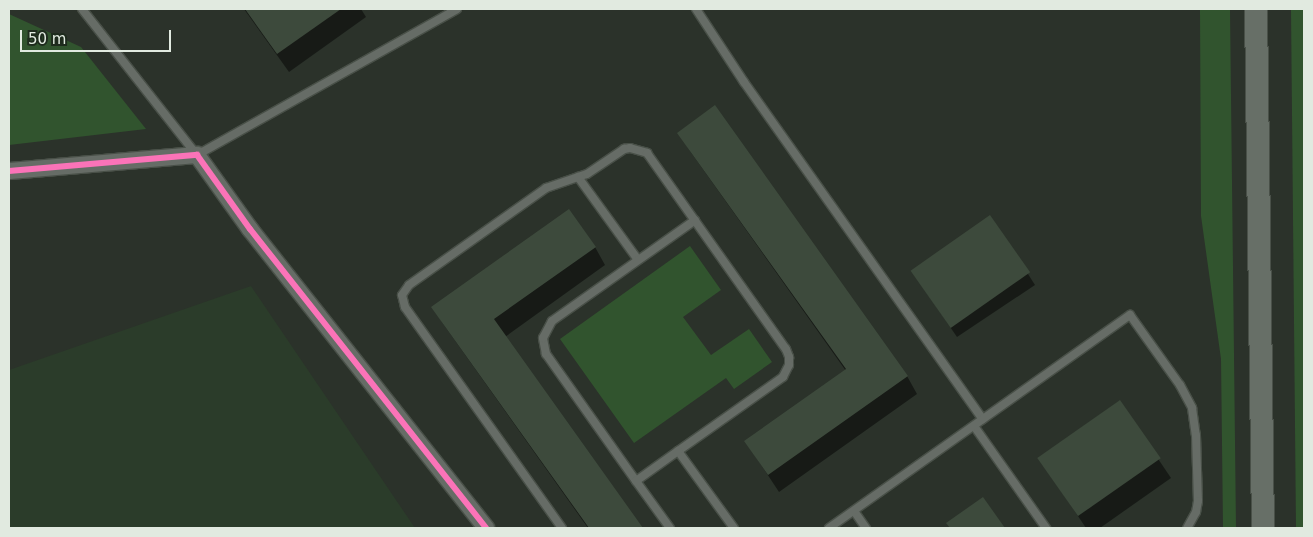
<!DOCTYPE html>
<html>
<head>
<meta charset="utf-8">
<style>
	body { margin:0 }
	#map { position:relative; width:1313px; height:537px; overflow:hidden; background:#2b322a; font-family:"DejaVu Sans",sans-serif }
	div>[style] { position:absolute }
	.built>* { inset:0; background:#2b3c2a }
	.green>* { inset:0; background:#31542e }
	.shadow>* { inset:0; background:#0007 }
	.building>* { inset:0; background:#3d4a3c; transform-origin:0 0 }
	.roads { filter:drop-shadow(1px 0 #495048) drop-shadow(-1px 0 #495048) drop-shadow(0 1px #495048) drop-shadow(0 -1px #495048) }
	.service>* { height:8px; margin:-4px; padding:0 4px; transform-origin:4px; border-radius:4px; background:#666c66 }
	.minor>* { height:16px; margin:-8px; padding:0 8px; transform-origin:8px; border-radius:8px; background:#666c66 }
	.secondary>* { height:22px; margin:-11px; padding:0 11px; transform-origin:11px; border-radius:11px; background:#676f67 }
	.cycleway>* { height:6px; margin:-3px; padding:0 3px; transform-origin:3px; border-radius:3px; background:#fb73b8 }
	span { translate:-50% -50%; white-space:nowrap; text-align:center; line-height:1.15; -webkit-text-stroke:4px #1e2b1d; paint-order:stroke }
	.frame { position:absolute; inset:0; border:10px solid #e1eae0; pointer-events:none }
	.scale { position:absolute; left:20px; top:30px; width:151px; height:22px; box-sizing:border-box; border:2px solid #e1eae0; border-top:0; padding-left:6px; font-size:15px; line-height:18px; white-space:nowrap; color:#e1eae0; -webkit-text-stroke:4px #1e2b1d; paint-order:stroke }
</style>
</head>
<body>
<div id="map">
	<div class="built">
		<div style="clip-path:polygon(251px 286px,415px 528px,9px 528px,9px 370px)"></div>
	</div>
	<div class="green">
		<div style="clip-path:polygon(1200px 9px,1230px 9px,1236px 528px,1223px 528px,1221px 359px,1201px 216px)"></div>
		<div style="clip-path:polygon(1291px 9px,1304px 9px,1304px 528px,1296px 528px)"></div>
		<div style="clip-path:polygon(9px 14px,81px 47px,146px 129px,9px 145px)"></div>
		<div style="clip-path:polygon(690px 246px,721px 290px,683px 317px,711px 355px,749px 329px,772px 362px,734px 389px,726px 378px,634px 443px,560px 339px)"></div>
	</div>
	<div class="shadow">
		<div style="clip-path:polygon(244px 9px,361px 9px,366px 17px,289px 72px)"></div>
		<div style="clip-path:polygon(679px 133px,907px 376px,917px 394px,779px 492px,746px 442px,846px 371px,690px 151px)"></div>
		<div style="clip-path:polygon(595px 247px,605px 265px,505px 337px,641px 528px,588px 528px,444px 325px,433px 307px)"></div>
		<div style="clip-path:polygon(1028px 274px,1035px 285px,957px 337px,918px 280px)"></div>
		<div style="clip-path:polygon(1119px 401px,1171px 478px,1100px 528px,1086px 528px,1039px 458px)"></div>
		<div style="clip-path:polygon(982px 499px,1003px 528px,950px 528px,948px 523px)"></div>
	</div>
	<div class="building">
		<div style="clip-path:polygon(245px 9px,341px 9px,277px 54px)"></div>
		<div style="clip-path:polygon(715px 105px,908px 376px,768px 475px,744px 441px,846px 369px,677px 133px)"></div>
		<div style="clip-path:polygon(569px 209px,596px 247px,494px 319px,643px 528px,589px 528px,431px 307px)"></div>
		<div style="left:990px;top:215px;width:70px;height:97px;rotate:55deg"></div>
		<div style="left:1120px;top:400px;width:71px;height:101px;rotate:55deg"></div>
		<div style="clip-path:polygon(983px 497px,1005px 528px,950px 528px,946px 523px)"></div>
	</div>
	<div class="roads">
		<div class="service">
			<div style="left:82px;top:9px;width:186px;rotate:51.8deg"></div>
			<div style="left:197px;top:155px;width:298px;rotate:-29.3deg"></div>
			<div style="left:696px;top:9px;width:87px;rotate:56.7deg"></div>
			<div style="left:744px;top:82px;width:413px;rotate:54.7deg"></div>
			<div style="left:578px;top:177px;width:102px;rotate:54.1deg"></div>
			<div style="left:974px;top:426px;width:125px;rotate:54.8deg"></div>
			<div style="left:636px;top:481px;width:156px;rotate:-125.3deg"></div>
			<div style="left:546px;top:354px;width:16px;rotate:-101deg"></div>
			<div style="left:543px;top:338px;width:19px;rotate:-62deg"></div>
			<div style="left:552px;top:321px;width:175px;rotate:-35.2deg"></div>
			<div style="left:854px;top:511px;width:21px;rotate:55deg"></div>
			<div style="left:562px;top:528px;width:271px;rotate:-125.4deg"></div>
			<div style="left:405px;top:307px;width:12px;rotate:-104deg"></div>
			<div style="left:402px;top:295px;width:12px;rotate:-55deg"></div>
			<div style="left:409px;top:285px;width:168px;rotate:-35.3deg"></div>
			<div style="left:546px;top:188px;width:43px;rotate:-18.9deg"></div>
			<div style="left:587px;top:174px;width:45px;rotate:-34deg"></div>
			<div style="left:624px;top:149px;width:6px;rotate:-9deg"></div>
			<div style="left:630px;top:148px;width:18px;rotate:16deg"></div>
			<div style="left:647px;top:153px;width:240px;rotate:54.7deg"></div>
			<div style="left:786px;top:349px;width:9px;rotate:69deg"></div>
			<div style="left:789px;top:357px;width:8px;rotate:90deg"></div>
			<div style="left:789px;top:365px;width:13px;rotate:117deg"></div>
			<div style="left:783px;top:377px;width:128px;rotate:144.8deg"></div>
			<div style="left:678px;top:451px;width:95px;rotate:54deg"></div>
			<div style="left:670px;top:528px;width:58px;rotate:-125.9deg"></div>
			<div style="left:636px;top:481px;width:52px;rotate:-35.5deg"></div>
			<div style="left:829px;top:528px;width:369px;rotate:-35.3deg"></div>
			<div style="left:1130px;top:315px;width:86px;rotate:54.5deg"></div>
			<div style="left:1180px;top:385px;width:26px;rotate:62deg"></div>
			<div style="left:1192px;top:408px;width:27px;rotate:82deg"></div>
			<div style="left:1196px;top:435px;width:66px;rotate:88.3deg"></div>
			<div style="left:1198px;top:501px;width:11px;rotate:100deg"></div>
			<div style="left:1196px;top:512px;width:18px;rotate:119deg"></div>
		</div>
		<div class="minor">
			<div style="left:9px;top:171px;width:189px;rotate:-4.9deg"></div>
			<div style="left:197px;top:155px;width:91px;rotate:54.4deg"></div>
			<div style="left:250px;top:229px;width:381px;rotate:51.7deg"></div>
		</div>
		<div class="secondary">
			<div style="left:1256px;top:9px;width:519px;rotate:89.23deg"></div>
		</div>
	</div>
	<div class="cycleway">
		<div style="left:9px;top:171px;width:189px;rotate:-4.9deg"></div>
		<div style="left:197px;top:155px;width:91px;rotate:54.4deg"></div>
		<div style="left:250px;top:229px;width:381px;rotate:51.7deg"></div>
	</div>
	<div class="frame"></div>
	<div class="scale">50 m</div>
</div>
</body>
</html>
